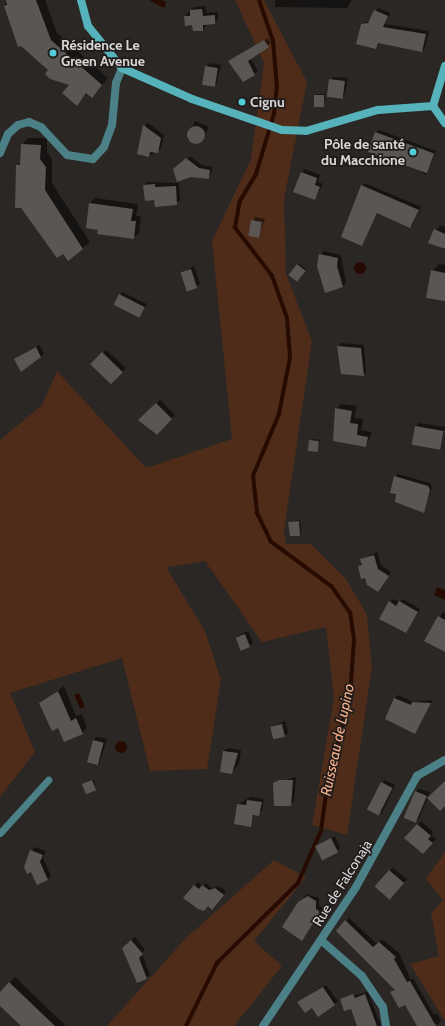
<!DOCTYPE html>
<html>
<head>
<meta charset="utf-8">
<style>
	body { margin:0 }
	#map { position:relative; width:445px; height:1026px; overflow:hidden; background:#2a2725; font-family:Cabin,sans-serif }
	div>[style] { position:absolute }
	.green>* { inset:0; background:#4e2c19 }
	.water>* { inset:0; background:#280b00; transform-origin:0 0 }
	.round { border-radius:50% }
	.shadow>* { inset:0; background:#0007; transform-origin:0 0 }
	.stream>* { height:3.5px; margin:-1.75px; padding:0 1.75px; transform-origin:1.75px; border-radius:1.75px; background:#280b00 }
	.building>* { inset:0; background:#5a5654; transform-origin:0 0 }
	.lane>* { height:7px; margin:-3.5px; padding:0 3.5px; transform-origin:3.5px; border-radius:3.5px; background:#4a8086 }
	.street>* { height:8px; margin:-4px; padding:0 4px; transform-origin:4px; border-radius:4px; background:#4a8086 }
	.secondary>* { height:8px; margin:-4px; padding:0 4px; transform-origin:4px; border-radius:4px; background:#57b3bb }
	.dots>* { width:11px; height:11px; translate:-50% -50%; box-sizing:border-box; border:2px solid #211d1c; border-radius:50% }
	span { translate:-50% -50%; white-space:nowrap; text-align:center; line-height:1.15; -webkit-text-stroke:3.5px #211d1c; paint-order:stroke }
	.poi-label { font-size:14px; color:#d8d6d5; font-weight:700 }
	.left { translate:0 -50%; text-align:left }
	.right { translate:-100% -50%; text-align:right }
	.street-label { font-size:14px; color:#d8d6d5 }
	.water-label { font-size:15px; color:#f8b089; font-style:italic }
</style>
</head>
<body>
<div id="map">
	<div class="green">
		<div style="clip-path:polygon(235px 0,264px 0,307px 82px,284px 199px,286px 274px,312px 341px,284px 531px,286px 544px,311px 544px,346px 579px,367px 615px,372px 667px,347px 835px,312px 825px,334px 698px,326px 627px,262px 642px,205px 561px,166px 567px,205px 631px,221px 680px,207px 769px,150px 771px,122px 658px,10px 693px,35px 752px,0 797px,0 440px,42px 405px,57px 371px,146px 468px,232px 439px,212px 241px,251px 159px,264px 63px)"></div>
		<div style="clip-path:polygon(445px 852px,445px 1021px,410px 964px,439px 956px,431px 913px,443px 900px,426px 879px)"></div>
		<div style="clip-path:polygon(274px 860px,306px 877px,254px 941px,282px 966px,234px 1026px,107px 1026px,186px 938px)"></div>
	</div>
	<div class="water">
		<div style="clip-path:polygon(149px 0,162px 0,166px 2px,164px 8px)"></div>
		<div class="round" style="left:354px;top:262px;width:12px;height:12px"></div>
		<div style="clip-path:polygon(437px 587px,445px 590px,445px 600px,434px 595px)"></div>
		<div style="left:79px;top:693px;width:15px;height:5px;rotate:67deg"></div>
		<div class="round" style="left:115px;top:741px;width:12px;height:12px"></div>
	</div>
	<div class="shadow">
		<div style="clip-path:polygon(7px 0,45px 0,57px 33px,108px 78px,92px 97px,87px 93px,77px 104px,70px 84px,49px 70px,5px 6px)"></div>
		<div style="clip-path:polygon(275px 0,352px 0,347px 8px,275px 7px)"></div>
		<div style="clip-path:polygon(205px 6px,206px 13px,218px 12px,218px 20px,206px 24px,203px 30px,185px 16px,194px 7px)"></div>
		<div style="clip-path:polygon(378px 8px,390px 13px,385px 24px,429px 31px,425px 48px,422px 51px,380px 42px,376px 48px,362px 25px,370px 20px)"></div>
		<div style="clip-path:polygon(268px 38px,271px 43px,250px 58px,258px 71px,243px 81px,229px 61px)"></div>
		<div style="clip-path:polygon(210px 63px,221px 65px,216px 85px,206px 67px)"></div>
		<div style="clip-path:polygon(333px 77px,348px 78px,344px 97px,330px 80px)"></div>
		<div style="clip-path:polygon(317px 94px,325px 94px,324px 106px,315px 96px)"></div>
		<div style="clip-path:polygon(195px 121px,209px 127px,201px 143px,187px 140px)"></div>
		<div style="clip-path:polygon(147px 122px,164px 135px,161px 149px,149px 156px,139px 154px)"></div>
		<div style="clip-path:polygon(379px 130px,436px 151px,428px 172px,425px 175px,376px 133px)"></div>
		<div style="clip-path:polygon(28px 138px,47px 138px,47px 152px,52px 159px,52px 183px,90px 242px,68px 259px,21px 207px,17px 166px,21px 162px,22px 145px)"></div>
		<div style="clip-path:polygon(190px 156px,202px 165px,213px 167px,209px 178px,177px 166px)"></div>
		<div style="clip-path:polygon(305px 169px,320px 175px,318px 182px,323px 184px,315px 199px,302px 172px)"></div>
		<div style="clip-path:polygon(148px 182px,179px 183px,180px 201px,156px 206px,155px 199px,144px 185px)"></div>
		<div style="clip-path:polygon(365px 183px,421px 207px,413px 224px,410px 227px,378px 212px,362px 245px,362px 186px)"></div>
		<div style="clip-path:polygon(95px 198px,138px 204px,136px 216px,141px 216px,139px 233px,133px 238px,99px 229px,90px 203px)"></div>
		<div style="clip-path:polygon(255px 217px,265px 219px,258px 236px,248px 234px)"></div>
		<div style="clip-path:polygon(440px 225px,445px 227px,445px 250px,430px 242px)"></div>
		<div style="clip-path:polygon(323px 251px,341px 255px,346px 283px,343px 286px,318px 266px)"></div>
		<div style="clip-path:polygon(299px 263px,306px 269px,299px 279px,290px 275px)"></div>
		<div style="clip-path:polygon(439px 264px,445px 265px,445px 300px,432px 271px)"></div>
		<div style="clip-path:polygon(194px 266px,200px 284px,187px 290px,181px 273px)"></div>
		<div style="clip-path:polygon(122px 292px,147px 304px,140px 316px,120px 295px)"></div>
		<div style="clip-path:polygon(341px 343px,364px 345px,366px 372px,363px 375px,338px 346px)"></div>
		<div style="clip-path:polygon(39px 345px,44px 353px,41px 357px,15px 359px)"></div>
		<div style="left:106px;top:350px;width:27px;height:20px;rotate:42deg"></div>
		<div style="left:160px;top:400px;width:21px;height:28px;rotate:45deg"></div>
		<div style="clip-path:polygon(341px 404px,357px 406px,354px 418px,363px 419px,361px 430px,372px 432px,366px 446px,336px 409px)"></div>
		<div style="clip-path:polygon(419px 423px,445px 427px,441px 449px,416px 426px)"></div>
		<div style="clip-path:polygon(311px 439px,320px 440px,318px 451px,310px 441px)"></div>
		<div style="clip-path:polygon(398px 474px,430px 483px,432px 487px,423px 512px,395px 477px)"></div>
		<div style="clip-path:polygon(300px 520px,301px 534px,300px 535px,289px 522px)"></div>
		<div style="clip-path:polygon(377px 552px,381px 565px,391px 572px,378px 591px,366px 576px,362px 577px,361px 559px)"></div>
		<div style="clip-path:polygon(393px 599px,399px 602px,403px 599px,420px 609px,406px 632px,390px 602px)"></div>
		<div style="clip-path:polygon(443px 612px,445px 613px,445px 652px,426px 641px)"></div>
		<div style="clip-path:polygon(248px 631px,253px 643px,250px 646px,236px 637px)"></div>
		<div style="clip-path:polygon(64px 686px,76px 716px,82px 714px,87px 728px,82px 733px,59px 727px,40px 703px)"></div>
		<div style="clip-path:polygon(398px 695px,414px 702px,433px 700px,415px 733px,395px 698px)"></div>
		<div style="clip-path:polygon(285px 721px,288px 733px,284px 736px,271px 727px)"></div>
		<div style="clip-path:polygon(97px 737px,107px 739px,99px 764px,93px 740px)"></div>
		<div style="clip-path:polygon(228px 748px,241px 750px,239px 763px,232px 773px,224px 751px)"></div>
		<div style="clip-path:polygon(296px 777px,294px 801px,290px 805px,274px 783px)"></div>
		<div style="clip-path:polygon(94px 780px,95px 789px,83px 784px,84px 783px)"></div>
		<div style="clip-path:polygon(385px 780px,395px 785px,381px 815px,382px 783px)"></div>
		<div style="clip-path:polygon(419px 789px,430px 792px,418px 821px,416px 792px)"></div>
		<div style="clip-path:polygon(251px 797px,264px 799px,262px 811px,255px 814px,250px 826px,238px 804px)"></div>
		<div style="clip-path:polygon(421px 821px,433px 832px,431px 835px,436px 839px,427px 850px,405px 838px)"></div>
		<div style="clip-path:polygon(335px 836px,340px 848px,337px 851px,316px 847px)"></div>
		<div style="clip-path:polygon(34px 847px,46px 851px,43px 858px,51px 876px,48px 879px,25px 867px)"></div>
		<div style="clip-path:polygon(393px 868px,407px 879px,394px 895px,389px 871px)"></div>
		<div style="clip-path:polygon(198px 882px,203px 886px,206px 883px,212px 888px,219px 886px,226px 891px,215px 905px,185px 897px)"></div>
		<div style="clip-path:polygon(307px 894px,319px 898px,319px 906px,323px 908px,302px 939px,284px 926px)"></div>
		<div style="clip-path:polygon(349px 918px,377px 944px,382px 939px,399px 953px,411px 980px,413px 978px,434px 1015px,437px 1013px,441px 1021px,438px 1024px,418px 1026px,405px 1004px,392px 992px,396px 988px,338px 930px)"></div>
		<div style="clip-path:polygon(135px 937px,145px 950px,142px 954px,150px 975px,138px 982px,126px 944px)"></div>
		<div style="clip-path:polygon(15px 977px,65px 1025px,65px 1026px,23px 1026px,0 1004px,0 993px)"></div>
		<div style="clip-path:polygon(326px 985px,338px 1001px,318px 1016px,312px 1007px,298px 1002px)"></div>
		<div style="clip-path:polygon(368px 992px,381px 1026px,358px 1026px,351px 1008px,341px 999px)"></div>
	</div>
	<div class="stream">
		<div style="left:186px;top:1026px;width:70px;rotate:-63.8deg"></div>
		<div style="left:217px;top:963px;width:114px;rotate:-44.6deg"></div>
		<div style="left:298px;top:883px;width:57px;rotate:-66.1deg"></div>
		<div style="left:321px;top:831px;width:44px;rotate:-82.2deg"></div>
		<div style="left:327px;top:787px;width:94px;rotate:-75.8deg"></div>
		<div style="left:350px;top:696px;width:56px;rotate:-85.9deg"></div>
		<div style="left:354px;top:640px;width:27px;rotate:-98deg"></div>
		<div style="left:350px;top:613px;width:32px;rotate:-125deg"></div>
		<div style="left:332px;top:587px;width:76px;rotate:-143.6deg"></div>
		<div style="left:271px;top:542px;width:32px;rotate:-116deg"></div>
		<div style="left:257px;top:513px;width:37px;rotate:-96deg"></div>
		<div style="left:253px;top:476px;width:67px;rotate:-67.2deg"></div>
		<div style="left:279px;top:414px;width:57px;rotate:-78.9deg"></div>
		<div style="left:290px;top:358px;width:40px;rotate:-94.3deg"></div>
		<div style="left:287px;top:318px;width:45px;rotate:-109.7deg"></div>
		<div style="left:272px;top:276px;width:61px;rotate:-127.6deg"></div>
		<div style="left:235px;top:228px;width:27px;rotate:-80deg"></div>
		<div style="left:240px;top:201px;width:31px;rotate:-59deg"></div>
		<div style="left:256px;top:174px;width:63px;rotate:-73.3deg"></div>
		<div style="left:274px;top:114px;width:27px;rotate:-84deg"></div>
		<div style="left:277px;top:87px;width:46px;rotate:-95deg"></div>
		<div style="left:273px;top:41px;width:43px;rotate:-108.9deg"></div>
	</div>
	<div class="building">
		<div style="clip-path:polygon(6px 0,36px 0,51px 40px,102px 85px,92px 98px,86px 93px,77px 106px,62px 93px,69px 85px,50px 79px,45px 74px,48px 70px,21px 46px,18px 47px,4px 6px,7px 5px)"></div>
		<div style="clip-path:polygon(202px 9px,203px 16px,215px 15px,215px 24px,203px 25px,203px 31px,193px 31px,192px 25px,185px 26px,184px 16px,190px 16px,190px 10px)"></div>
		<div style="clip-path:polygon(374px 10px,388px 16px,383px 27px,426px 34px,422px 52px,378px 43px,376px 49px,356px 44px,361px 24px,368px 23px)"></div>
		<div style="clip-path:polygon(264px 40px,269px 47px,248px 61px,255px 75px,243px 82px,228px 61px)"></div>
		<div style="left:205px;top:66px;width:13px;height:19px;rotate:9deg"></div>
		<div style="left:329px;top:79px;width:16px;height:18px;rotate:7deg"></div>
		<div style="left:314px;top:95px;width:10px;height:12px"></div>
		<div style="clip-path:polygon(143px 125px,161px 138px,158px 153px,150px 152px,149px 157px,137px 154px)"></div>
		<div class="round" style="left:187px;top:126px;width:18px;height:18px"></div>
		<div style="left:375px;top:132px;width:63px;height:21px;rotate:20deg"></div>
		<div style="clip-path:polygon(21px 144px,41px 145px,40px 159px,46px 167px,45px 190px,83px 249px,68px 261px,63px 254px,57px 258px,21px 208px,15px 208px,16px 165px,20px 165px)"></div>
		<div style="clip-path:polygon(186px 158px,199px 168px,210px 170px,209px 179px,191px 177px,177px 182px,173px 169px)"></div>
		<div style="clip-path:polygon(301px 172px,317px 178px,315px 185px,320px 187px,315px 200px,293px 192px)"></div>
		<div style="clip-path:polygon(155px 184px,155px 187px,176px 186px,177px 205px,155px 207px,154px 200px,145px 201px,143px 185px)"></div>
		<div style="clip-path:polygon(361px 185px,419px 210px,410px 228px,377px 213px,362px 246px,341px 237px)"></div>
		<div style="clip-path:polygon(89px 203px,133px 209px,131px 221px,136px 221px,134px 239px,97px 234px,98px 230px,86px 228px)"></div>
		<div style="left:251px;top:220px;width:11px;height:16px;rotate:10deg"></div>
		<div style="clip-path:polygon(434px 229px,445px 234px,445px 249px,428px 243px)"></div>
		<div style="clip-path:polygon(319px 254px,338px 258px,337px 266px,343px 287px,325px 293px,317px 266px)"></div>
		<div style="left:297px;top:264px;width:11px;height:14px;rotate:38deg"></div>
		<div style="left:191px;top:269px;width:20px;height:11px;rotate:72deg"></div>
		<div style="clip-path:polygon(431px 270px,445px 273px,445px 301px,426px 298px)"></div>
		<div style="left:119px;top:294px;width:29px;height:12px;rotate:27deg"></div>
		<div style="clip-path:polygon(337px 346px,361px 348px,364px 376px,341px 374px)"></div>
		<div style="clip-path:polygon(36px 347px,41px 357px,21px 372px,14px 359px)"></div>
		<div style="left:102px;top:352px;width:29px;height:17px;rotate:44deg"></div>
		<div style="clip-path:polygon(156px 403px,172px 419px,157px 435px,138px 420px)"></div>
		<div style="clip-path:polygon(335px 408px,352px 411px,350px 423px,358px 424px,357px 435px,368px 437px,366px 447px,333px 441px)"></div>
		<div style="left:415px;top:426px;width:29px;height:19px;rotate:10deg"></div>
		<div style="left:309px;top:440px;width:10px;height:11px;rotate:6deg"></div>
		<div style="clip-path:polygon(394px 476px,428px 486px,430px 490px,424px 513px,395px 502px,396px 494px,390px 493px)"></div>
		<div style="clip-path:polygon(299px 521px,300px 536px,290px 536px,288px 522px)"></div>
		<div style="clip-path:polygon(374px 555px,378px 569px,389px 576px,378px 592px,367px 585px,365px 578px,361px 579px,358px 566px,362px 565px,360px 559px)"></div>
		<div style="clip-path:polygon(389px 601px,396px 606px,399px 601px,418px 612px,406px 633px,379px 619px)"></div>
		<div style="clip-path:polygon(438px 616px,445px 620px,445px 652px,424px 641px)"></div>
		<div style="left:245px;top:634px;width:14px;height:10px;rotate:69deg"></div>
		<div style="clip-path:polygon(58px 691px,71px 721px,76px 718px,83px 734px,64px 742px,58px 728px,52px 731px,39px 703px)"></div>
		<div style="clip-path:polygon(394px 698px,411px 705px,412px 702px,431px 703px,415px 734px,385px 719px)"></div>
		<div style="left:282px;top:724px;width:13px;height:12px;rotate:77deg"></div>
		<div style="left:93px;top:740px;width:11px;height:23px;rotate:15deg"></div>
		<div style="clip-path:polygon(223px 751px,238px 753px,232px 774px,220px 772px)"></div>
		<div style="left:92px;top:780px;width:11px;height:11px;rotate:68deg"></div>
		<div style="clip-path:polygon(279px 780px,293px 780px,291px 806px,274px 806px,273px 783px)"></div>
		<div style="clip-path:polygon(445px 781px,445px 806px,440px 811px,427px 798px)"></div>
		<div style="left:381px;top:782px;width:13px;height:31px;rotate:27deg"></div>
		<div style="left:415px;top:791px;width:13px;height:29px;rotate:23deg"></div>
		<div style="clip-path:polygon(247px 800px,262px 802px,259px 816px,253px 815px,251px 827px,234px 824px,237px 804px,246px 805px)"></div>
		<div style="clip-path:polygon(417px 824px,431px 836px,428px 839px,433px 843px,423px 854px,404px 838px)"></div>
		<div style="left:331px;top:838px;width:16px;height:18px;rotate:63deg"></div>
		<div style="clip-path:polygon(30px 850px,43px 855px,40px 862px,48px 880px,37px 885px,31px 872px,27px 874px,24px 867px)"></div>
		<div style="left:389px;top:870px;width:20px;height:22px;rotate:41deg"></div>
		<div style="clip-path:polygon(194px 885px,199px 889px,202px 885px,209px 890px,215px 888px,224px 895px,212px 910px,208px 906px,204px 911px,198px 909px,183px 898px)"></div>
		<div style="clip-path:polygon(308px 896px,316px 901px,316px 909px,320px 912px,302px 941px,282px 927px,298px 902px)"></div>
		<div style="clip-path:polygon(345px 920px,373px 947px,379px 942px,396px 957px,394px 959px,407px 982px,410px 981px,436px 1026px,417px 1026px,405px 1005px,399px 1008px,390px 992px,395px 990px,336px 931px)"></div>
		<div style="clip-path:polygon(131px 940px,143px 954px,139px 958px,147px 979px,137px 983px,122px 948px)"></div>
		<div style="clip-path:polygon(9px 982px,55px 1026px,21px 1026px,0 1006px,0 992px)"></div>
		<div style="clip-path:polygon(323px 987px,335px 1005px,318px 1017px,312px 1008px,305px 1013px,297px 1002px)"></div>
		<div style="clip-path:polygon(353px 994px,355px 998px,365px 994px,377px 1026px,357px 1026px,351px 1009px,344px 1011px,340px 999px)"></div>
	</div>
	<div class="lane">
		<div style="left:0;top:833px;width:72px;rotate:-47.8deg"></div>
	</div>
	<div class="street">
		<div style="left:0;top:153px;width:21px;rotate:-67deg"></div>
		<div style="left:8px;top:134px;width:13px;rotate:-42deg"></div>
		<div style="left:18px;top:125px;width:11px;rotate:-15deg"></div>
		<div style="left:29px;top:122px;width:13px;rotate:23deg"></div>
		<div style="left:41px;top:127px;width:38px;rotate:47deg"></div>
		<div style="left:67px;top:155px;width:26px;rotate:9deg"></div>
		<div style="left:93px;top:159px;width:16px;rotate:-47deg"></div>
		<div style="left:104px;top:147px;width:23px;rotate:-70deg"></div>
		<div style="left:112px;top:125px;width:42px;rotate:-84.6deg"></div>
		<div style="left:116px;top:83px;width:16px;rotate:-68deg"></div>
		<div style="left:322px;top:941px;width:53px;rotate:41.2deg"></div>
		<div style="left:362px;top:976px;width:37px;rotate:56deg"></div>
		<div style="left:383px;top:1007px;width:19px;rotate:81deg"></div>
		<div style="left:263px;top:1026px;width:167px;rotate:-56.2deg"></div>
		<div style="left:356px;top:887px;width:127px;rotate:-61.2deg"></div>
		<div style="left:417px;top:776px;width:32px;rotate:-30deg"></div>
	</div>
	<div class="secondary">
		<div style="left:81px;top:0;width:27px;rotate:75deg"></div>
		<div style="left:88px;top:26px;width:54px;rotate:51deg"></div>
		<div style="left:122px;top:68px;width:77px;rotate:23.9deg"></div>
		<div style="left:192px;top:99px;width:95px;rotate:19deg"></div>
		<div style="left:282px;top:130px;width:24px;rotate:2deg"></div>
		<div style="left:306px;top:131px;width:75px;rotate:-16.3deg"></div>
		<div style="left:378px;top:110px;width:55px;rotate:-4.2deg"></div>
		<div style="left:433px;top:106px;width:42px;rotate:-73.3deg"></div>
		<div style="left:433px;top:106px;width:21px;rotate:55deg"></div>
	</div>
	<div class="dots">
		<div style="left:53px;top:53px;background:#52ccd6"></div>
		<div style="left:242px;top:102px;background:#52ccd6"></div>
		<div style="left:413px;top:152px;background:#52ccd6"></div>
	</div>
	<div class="poi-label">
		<span class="left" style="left:61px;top:53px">Résidence Le<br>Green Avenue</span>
		<span class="left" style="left:250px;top:102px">Cignu</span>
		<span class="right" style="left:405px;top:152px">Pôle de santé<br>du Macchione</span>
	</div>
	<div class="street-label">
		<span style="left:342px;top:883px;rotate:-58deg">Rue de Falconaja</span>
	</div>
	<div class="water-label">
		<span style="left:338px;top:740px;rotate:-78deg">Ruisseau de Lupino</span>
	</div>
</div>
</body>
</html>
